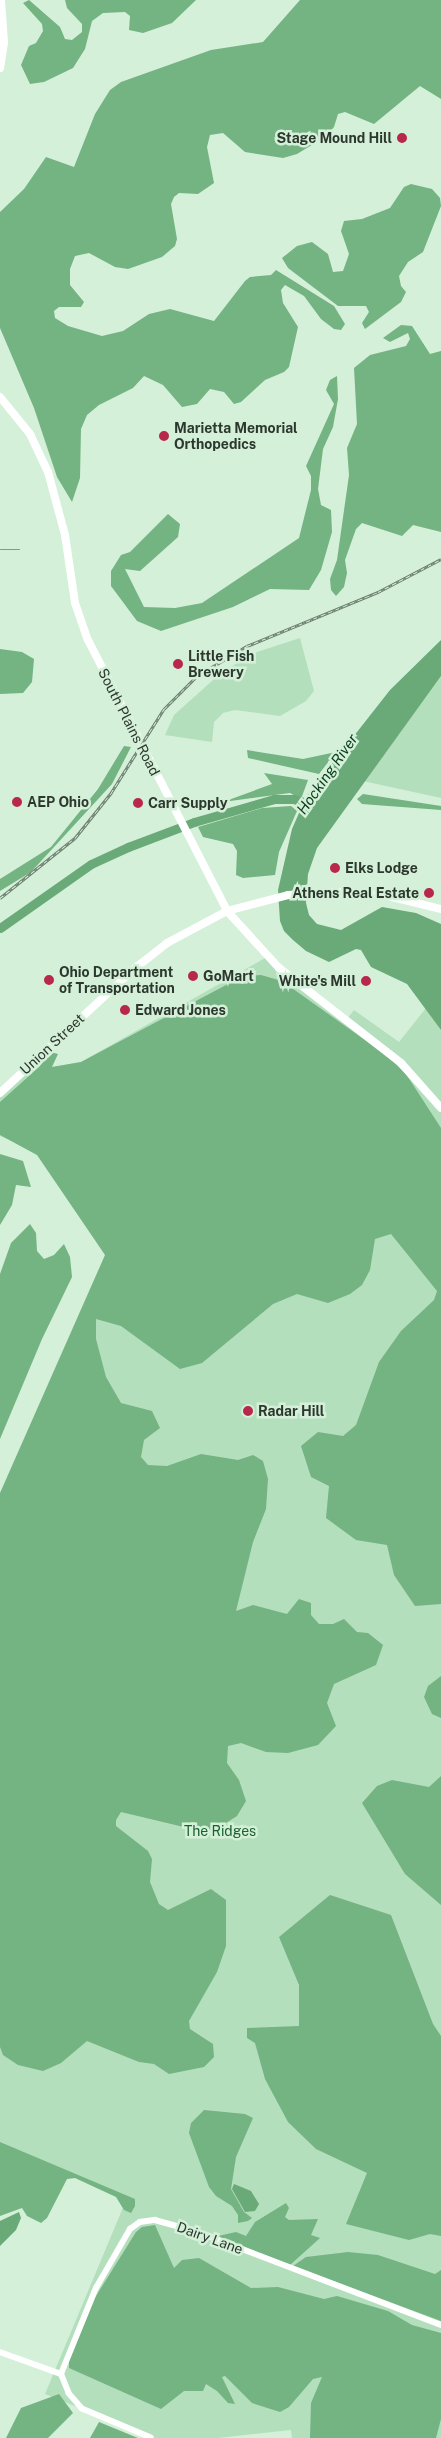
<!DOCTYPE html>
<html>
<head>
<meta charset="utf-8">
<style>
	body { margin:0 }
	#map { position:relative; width:441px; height:2438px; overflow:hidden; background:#d4f0d8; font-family:"Public Sans",sans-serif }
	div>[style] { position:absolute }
	.green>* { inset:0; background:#b3dfbc }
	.forest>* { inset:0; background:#74b382 }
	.water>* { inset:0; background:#6aa978 }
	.stream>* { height:1px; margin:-0.5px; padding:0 0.5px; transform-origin:0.5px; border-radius:0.5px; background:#6aa978 }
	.river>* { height:9px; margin:-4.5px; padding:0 4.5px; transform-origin:4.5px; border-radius:4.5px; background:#6aa978 }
	.minor>* { height:5.5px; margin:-2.75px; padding:0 2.75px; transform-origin:2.75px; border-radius:2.75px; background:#fff }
	.major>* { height:8px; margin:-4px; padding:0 4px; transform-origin:4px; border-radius:4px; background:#fff }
	.rail>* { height:3px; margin-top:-1.5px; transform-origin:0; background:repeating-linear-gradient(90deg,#d4f0d8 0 4px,#6a7c6d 0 8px); box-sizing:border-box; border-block:1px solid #6a7c6d }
	.dots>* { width:14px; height:14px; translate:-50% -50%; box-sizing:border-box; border:2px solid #d4f0d8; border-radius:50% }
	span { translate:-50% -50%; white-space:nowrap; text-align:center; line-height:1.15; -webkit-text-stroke:5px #d4f0d8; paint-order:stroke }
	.poi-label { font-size:14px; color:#2c372e; font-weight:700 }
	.right { translate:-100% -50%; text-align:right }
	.left { translate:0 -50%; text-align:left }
	.street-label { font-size:14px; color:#2c372e }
	.park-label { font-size:14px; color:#1b6031 }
	.water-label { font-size:15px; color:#093b1a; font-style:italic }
</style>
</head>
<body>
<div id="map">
	<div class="green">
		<div style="clip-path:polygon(300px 638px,314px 691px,306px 701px,280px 716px,235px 710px,223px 713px,214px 722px,212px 742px,165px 735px,174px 715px,222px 672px,257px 652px)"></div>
		<div style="clip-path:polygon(441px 676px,441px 798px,363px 781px,384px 753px)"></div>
		<div style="clip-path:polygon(267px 957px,347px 1019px,354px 1010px,399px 1042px,426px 1008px,441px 1030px,441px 2438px,292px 2438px,291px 2430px,218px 2438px,155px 2438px,45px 2394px,127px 2198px,0 2145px,0 1517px,140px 1194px,0 1136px,0 1093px,33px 1062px,39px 1067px,52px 1067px,81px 1062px)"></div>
	</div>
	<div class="forest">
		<div style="clip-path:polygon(29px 0,60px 27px,65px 39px,72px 40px,82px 32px,82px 24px,67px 8px,65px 0,196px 0,172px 23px,143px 33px,129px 30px,130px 16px,125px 12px,103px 13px,92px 21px,85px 49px,73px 68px,44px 82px,30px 84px,21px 65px,29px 46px,36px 43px,43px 31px,42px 24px,23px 3px)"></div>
		<div style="clip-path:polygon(300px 0,441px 0,441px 99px,420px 86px,374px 124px,345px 112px,338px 114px,334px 127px,325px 137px,297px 154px,283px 158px,245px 152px,223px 133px,210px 135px,207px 147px,214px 183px,198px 194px,179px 193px,174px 197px,171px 204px,177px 239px,175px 246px,162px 257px,128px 269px,115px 267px,89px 253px,75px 256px,70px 269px,70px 285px,84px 302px,81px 307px,59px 307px,54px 311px,55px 318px,68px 326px,102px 336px,123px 331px,149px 314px,170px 309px,214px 321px,245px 281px,250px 277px,271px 275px,276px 270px,334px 306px,345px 324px,341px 330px,334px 329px,321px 319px,304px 296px,285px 285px,281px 290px,283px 303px,298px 327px,289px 367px,284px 372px,265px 380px,241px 402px,234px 404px,224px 392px,210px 389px,197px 404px,182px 407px,163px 385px,144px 376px,133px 388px,99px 405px,87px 415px,81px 429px,80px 478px,72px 502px,57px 477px,34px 408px,0 328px,0 212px,24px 189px,46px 157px,74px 167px,95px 114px,110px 90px,121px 82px,211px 50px,263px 42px)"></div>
		<div style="clip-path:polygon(411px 184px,432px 189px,440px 198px,441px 206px,423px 252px,408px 262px,399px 276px,401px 286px,406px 292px,401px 302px,365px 329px,362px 323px,369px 312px,366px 306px,338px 306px,288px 268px,282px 258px,297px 246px,312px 242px,328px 254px,333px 272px,343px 271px,349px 254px,341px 231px,344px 221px,362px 219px,390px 208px,404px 187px)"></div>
		<div style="clip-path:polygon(401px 325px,412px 326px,430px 354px,441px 351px,441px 532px,413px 525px,402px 536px,362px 523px,356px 529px,345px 560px,347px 573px,344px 587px,336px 596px,331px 590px,330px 579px,337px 560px,349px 475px,347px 448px,357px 424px,354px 368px,370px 355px,406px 346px,410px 339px,408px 333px,390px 342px,383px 338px)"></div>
		<div style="clip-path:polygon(337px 376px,338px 399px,333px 427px,323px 449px,318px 489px,321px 505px,331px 510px,332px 532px,321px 570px,309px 590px,270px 589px,233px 607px,161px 631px,137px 621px,111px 586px,111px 571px,121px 555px,130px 552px,168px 514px,180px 524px,178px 537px,140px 571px,125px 569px,144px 607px,175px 608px,202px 603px,299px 538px,311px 490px,311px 476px,306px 466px,334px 404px,326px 390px,330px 380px)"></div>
		<div style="clip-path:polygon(0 649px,22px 652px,34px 659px,32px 682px,23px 693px,0 694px)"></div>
		<div style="clip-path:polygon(124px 746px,131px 747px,112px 784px,31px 872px,0 891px,0 879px,51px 847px,98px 789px)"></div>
		<div style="clip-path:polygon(247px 750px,303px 759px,336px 752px,319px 774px,248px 758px)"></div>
		<div style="clip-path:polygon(264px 773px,308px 780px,301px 799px,290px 793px,223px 802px,272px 784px)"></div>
		<div style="clip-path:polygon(363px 794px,441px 806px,441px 810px,362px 804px,357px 799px)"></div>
		<div style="clip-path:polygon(291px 806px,297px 811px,279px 852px,275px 875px,243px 878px,236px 875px,237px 851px,233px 844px,203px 837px,198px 827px,262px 808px)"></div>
		<div style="clip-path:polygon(243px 976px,261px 975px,282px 981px,386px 1055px,406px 1074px,441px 1128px,441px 1604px,415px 1606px,394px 1575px,387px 1545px,356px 1540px,326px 1518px,329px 1486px,311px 1477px,301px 1446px,318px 1432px,343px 1436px,356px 1425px,379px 1362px,401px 1331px,434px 1300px,437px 1291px,391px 1234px,375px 1239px,370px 1270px,362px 1285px,350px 1294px,328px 1303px,297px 1294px,273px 1304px,202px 1363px,180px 1369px,121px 1326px,96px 1319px,96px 1339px,106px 1377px,121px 1403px,152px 1411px,160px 1428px,144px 1440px,141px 1457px,148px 1465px,167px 1466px,201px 1454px,238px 1460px,253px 1455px,263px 1461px,268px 1479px,266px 1509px,253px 1542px,236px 1611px,253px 1605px,287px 1614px,299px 1599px,311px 1603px,311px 1615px,319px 1624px,333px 1624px,344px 1619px,357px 1632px,368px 1633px,383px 1645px,376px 1665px,334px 1684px,327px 1703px,336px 1726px,318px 1745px,288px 1753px,266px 1752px,241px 1743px,228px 1746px,227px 1763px,239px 1780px,246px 1801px,237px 1816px,215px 1830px,188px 1828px,121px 1812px,116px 1820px,116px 1826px,148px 1851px,152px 1859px,150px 1882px,159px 1904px,168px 1910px,211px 1889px,226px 1900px,226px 1946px,217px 1972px,189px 2021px,190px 2029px,213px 2044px,214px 2057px,204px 2067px,169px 2074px,154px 2064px,139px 2062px,87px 2041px,61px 2063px,43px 2071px,18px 2065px,3px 2055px,0 2047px,0 1493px,105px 1255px,37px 1155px,0 1135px,0 1102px,39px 1067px,50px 1052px,58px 1054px,52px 1067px,81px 1062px)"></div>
		<div style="clip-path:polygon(0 1154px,23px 1161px,31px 1187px,16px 1185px,12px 1205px,0 1225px)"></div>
		<div style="clip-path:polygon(30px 1224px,36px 1233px,37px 1251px,44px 1259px,54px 1255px,64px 1244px,70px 1257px,72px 1277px,42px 1339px,0 1439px,0 1274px,11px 1243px)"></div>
		<div style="clip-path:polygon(441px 1676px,441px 1718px,432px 1714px,424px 1697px,428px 1686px)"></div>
		<div style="clip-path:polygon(441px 1776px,441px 1905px,405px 1874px,362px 1803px,377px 1786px,392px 1780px,429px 1787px)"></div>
		<div style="clip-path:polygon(330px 1895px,391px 1915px,433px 2024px,441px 2036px,441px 2236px,430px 2234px,409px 2240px,346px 2224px,367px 2173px,316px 2149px,288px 2122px,265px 2079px,255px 2043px,247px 2038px,247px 2028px,299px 2026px,299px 1985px,279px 1937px)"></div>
		<div style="clip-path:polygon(204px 2110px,245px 2114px,253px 2118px,236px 2157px,231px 2189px,244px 2212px,252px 2218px,248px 2221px,238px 2223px,238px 2215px,232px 2206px,216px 2196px,209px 2187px,189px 2133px,191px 2123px)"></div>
		<div style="clip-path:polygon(0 2142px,135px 2199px,135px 2206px,131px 2213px,124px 2210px,116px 2197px,75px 2178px,67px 2179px,47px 2218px,41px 2223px,27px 2216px,22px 2208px,0 2216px)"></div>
		<div style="clip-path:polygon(286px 2203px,289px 2208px,285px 2217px,289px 2220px,318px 2219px,311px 2235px,320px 2238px,290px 2265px,218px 2236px,236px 2232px,246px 2236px,255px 2222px)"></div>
		<div style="clip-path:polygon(155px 2225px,174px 2268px,182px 2260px,199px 2258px,251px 2288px,278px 2287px,324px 2299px,337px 2296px,388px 2311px,412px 2325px,441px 2333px,441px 2419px,436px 2438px,310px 2438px,311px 2403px,322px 2377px,313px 2379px,289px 2407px,280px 2412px,252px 2403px,225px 2376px,222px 2377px,235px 2404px,228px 2403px,217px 2391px,206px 2384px,203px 2391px,184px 2391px,161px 2409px,69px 2368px,69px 2360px,96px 2296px,136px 2232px,142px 2227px)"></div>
		<div style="clip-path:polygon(348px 2252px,378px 2255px,435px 2274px,441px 2270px,441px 2321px,293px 2266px,306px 2257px)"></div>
		<div style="clip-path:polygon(59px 2394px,73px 2413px,48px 2438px,6px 2438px,21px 2408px)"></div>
		<div style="clip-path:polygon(99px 2422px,138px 2438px,90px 2438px)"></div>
	</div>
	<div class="water">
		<div style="clip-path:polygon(441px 640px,441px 676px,317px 848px,308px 874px,306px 903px,309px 915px,317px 924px,341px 930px,382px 907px,416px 913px,441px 924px,441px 1030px,407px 984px,371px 967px,361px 950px,356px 949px,329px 962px,306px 951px,293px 940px,284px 931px,280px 921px,278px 890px,292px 829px,306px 797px,390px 690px)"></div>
		<div style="clip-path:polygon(234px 2184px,251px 2191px,259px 2204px,255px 2211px,245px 2212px,232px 2189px)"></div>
		<div style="clip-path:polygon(19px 2212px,21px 2218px,16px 2230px,0 2246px,0 2221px)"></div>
	</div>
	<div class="stream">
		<div style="left:0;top:549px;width:19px"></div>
	</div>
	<div class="river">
		<div style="left:0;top:928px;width:111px;rotate:-35.1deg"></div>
		<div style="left:91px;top:864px;width:41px;rotate:-24.7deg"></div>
		<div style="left:128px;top:847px;width:71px;rotate:-20.7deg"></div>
		<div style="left:194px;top:822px;width:83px;rotate:-16deg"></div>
		<div style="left:274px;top:799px;width:19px"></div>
		<div style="left:293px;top:799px;width:22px;rotate:16deg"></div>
	</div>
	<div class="minor">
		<div style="left:0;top:2352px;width:65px;rotate:19.8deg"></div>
		<div style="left:151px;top:2438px;width:75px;rotate:-157.2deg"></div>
		<div style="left:82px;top:2409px;width:20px;rotate:-131deg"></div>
		<div style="left:69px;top:2394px;width:22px;rotate:-112deg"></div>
		<div style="left:61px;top:2374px;width:93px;rotate:-67.9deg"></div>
		<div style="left:96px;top:2288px;width:68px;rotate:-60deg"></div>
		<div style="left:130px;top:2229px;width:12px;rotate:-35deg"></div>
		<div style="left:140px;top:2222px;width:15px;rotate:-8deg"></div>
		<div style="left:155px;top:2220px;width:41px;rotate:15.4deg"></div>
		<div style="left:195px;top:2231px;width:263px;rotate:20.9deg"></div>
	</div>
	<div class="major">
		<div style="left:0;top:68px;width:26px;rotate:-81deg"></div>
		<div style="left:4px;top:42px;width:42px;rotate:-94.1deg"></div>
		<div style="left:0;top:397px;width:48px;rotate:51deg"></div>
		<div style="left:30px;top:434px;width:42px;rotate:64.7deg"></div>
		<div style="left:48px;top:472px;width:65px;rotate:74.9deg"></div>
		<div style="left:65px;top:535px;width:69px;rotate:81.6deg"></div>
		<div style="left:75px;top:603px;width:39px;rotate:71deg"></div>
		<div style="left:88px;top:640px;width:305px;rotate:62.8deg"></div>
		<div style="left:227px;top:911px;width:77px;rotate:47.6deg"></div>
		<div style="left:279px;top:968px;width:155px;rotate:37.9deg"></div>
		<div style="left:401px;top:1063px;width:60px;rotate:48.4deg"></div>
		<div style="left:0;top:1093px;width:183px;rotate:-42.8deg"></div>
		<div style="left:134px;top:969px;width:42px;rotate:-38.2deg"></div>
		<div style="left:167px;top:943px;width:68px;rotate:-28.1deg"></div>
		<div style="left:227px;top:911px;width:63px;rotate:-14.7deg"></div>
		<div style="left:288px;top:895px;width:49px;rotate:-3.5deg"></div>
		<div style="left:337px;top:892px;width:51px;rotate:4.5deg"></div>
		<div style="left:388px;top:896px;width:55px;rotate:13.8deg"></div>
	</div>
	<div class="rail">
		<div style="left:0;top:898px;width:96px;rotate:-38.7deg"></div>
		<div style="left:75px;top:838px;width:58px;rotate:-51.3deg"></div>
		<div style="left:111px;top:793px;width:99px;rotate:-57.8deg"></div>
		<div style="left:164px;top:709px;width:47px;rotate:-45deg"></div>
		<div style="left:197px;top:676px;width:58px;rotate:-31deg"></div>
		<div style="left:247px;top:646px;width:142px;rotate:-22.4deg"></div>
		<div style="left:378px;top:592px;width:71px;rotate:-27.6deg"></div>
	</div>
	<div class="dots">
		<div style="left:402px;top:138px;background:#b8274c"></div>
		<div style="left:164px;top:436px;background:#b8274c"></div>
		<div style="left:178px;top:664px;background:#b8274c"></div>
		<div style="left:17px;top:802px;background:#b8274c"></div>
		<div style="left:138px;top:803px;background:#b8274c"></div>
		<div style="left:335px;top:868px;background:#b8274c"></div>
		<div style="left:429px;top:893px;background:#b8274c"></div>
		<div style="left:193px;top:976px;background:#b8274c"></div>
		<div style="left:49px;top:980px;background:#b8274c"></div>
		<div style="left:366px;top:981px;background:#b8274c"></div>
		<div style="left:125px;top:1010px;background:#b8274c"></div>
		<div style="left:248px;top:1411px;background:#b8274c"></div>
	</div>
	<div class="poi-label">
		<span class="right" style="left:392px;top:138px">Stage Mound Hill</span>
		<span class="left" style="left:174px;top:436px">Marietta Memorial<br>Orthopedics</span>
		<span class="left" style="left:188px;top:664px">Little Fish<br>Brewery</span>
		<span class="left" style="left:27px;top:802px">AEP Ohio</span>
		<span class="left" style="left:148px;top:803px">Carr Supply</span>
		<span class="left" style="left:345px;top:868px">Elks Lodge</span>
		<span class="right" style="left:419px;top:893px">Athens Real Estate</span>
		<span class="left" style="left:59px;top:980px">Ohio Department<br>of Transportation</span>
		<span class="left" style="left:203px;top:976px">GoMart</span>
		<span class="right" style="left:356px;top:981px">White's Mill</span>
		<span class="left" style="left:135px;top:1010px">Edward Jones</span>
		<span class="left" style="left:258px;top:1411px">Radar Hill</span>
	</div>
	<div class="street-label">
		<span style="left:129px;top:722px;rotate:63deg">South Plains Road</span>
		<span style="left:52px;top:1044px;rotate:-43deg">Union Street</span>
		<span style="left:210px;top:2238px;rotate:20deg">Dairy Lane</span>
	</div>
	<div class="park-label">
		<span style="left:220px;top:1831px">The Ridges</span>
	</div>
	<div class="water-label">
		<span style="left:327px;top:774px;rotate:-55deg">Hocking River</span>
	</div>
</div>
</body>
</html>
